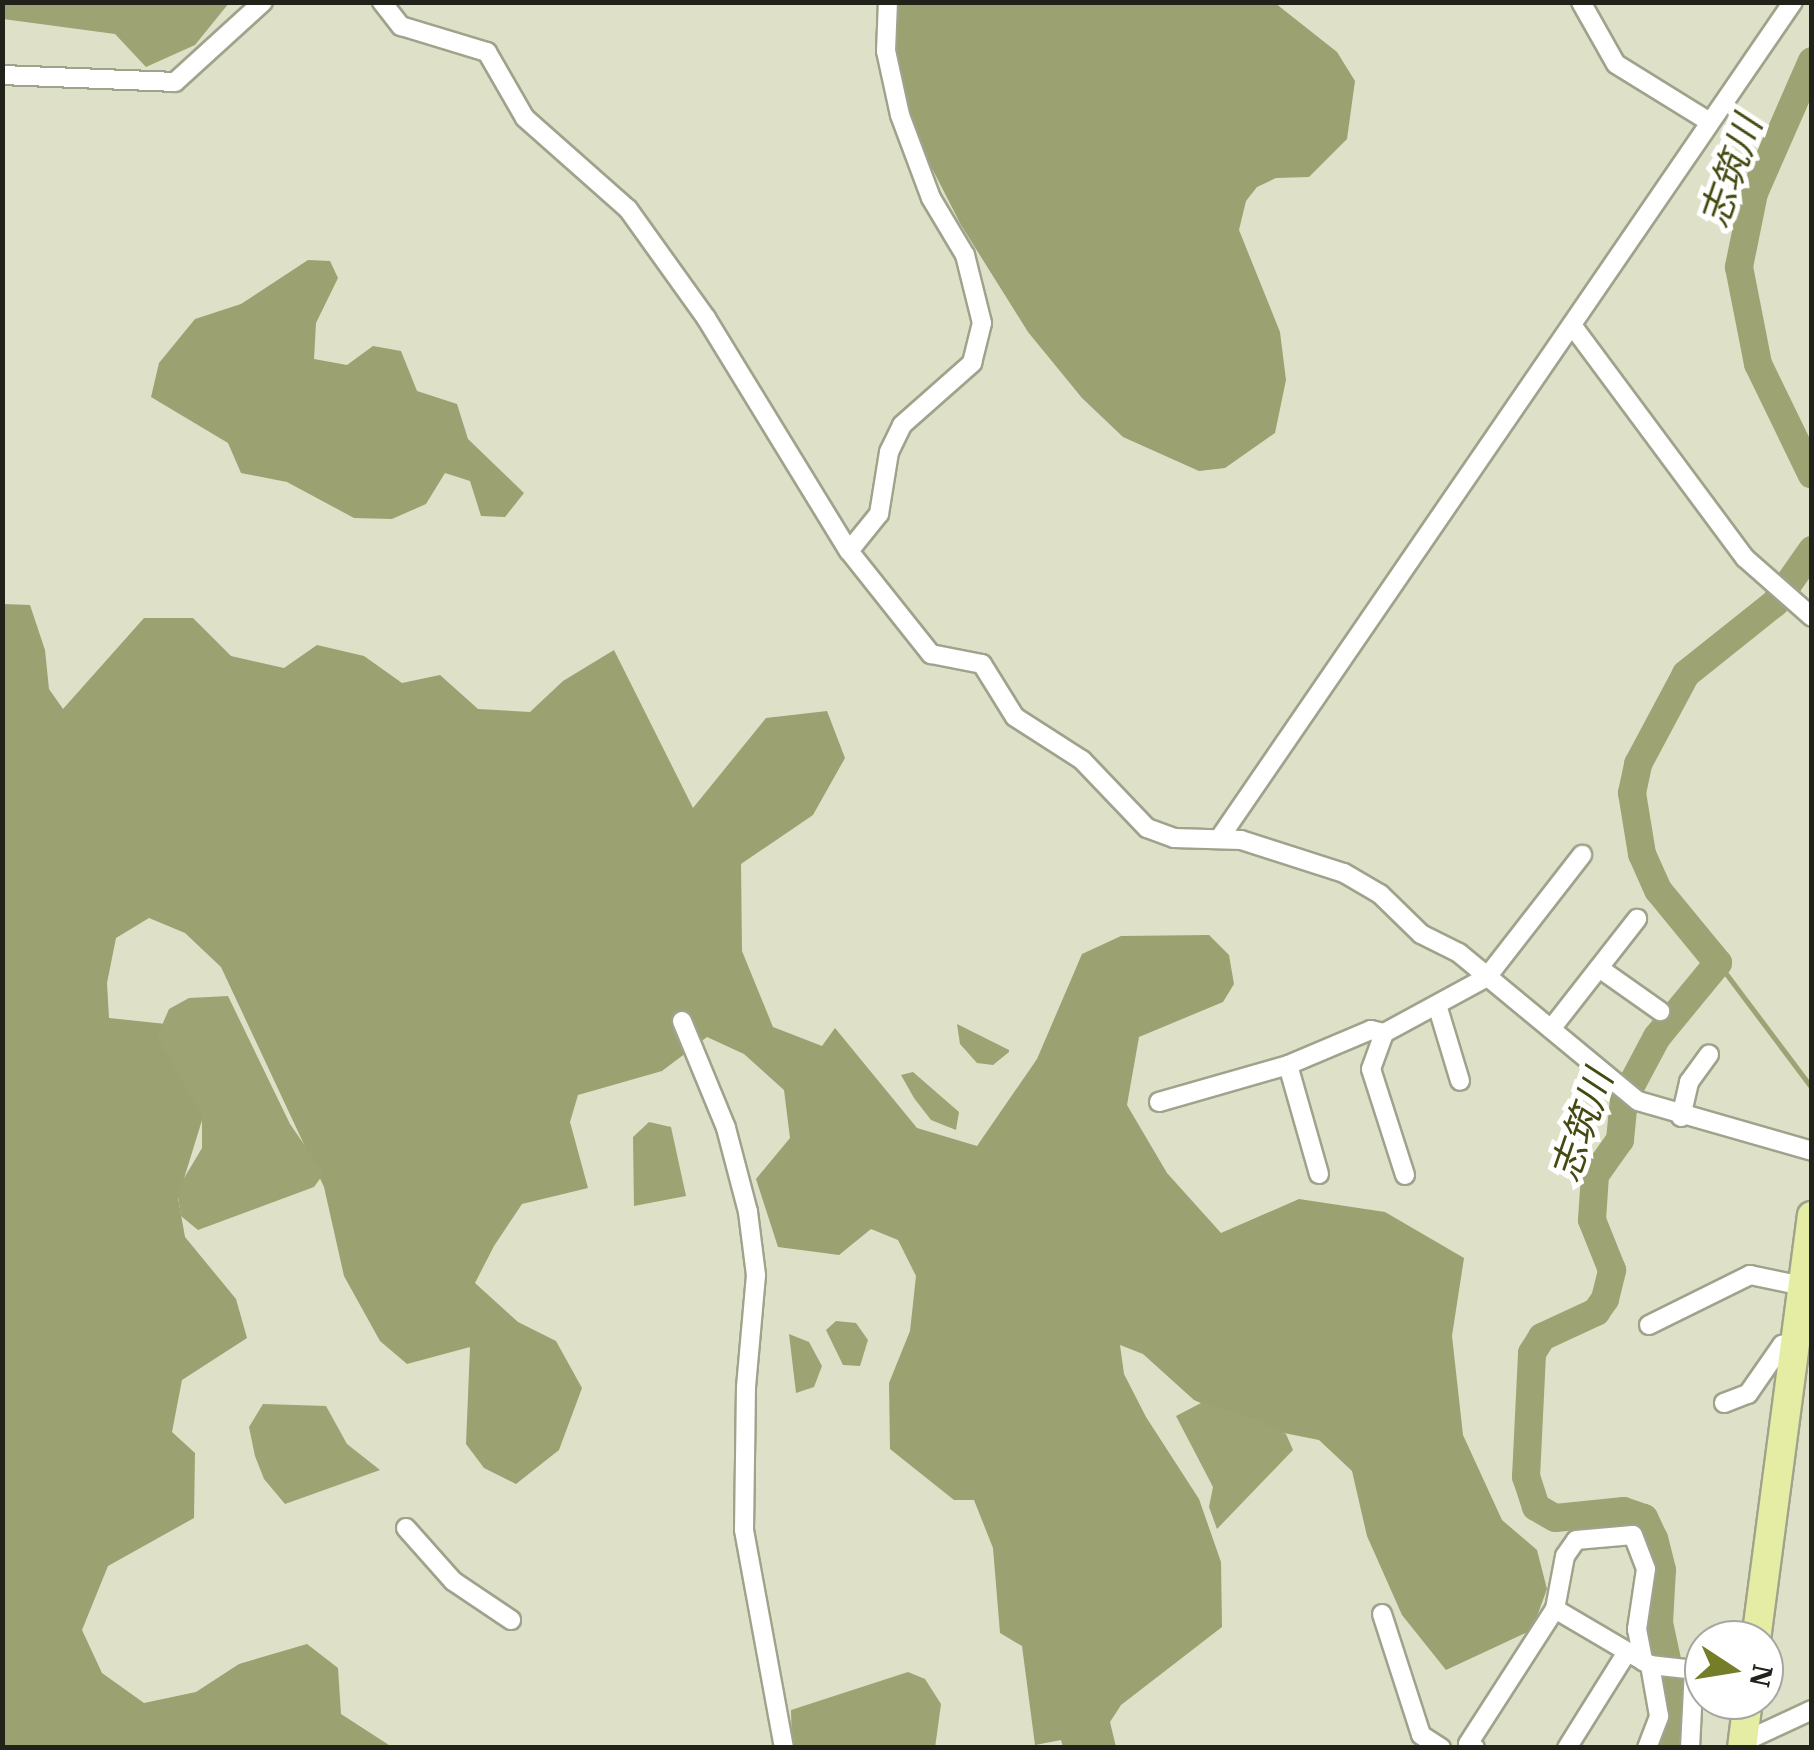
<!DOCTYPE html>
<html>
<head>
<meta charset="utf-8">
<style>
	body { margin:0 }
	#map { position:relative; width:1814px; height:1750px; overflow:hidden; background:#dee1c8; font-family:"IBM Plex Serif","Noto Sans JP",serif }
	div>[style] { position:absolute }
	.forest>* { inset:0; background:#9ba171 }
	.water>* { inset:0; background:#9da373 }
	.stream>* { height:5px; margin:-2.5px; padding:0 2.5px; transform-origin:2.5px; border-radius:2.5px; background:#9da373 }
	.river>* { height:28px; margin:-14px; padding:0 14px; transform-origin:14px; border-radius:14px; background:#9da373 }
	.roads { filter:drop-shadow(2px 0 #a0a38c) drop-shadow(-2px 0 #a0a38c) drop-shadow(0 2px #a0a38c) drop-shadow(0 -2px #a0a38c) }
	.street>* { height:18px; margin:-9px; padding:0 9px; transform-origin:9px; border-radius:9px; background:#fff }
	.primary>* { height:28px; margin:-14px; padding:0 14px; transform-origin:14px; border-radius:14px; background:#e5eca4 }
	span { translate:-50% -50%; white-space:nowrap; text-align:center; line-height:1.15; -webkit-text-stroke:10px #fff; paint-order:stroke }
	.water-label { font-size:38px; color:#454a11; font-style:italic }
	.frame { position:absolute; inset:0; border:5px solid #212219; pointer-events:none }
	.north { position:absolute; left:1684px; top:1620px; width:100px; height:100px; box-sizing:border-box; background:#fff; border:2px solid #a6a7a3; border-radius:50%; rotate:102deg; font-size:28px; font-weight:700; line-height:40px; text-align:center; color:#212219 }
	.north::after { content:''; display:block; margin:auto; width:35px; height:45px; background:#767d28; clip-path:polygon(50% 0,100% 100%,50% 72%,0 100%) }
</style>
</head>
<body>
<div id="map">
	<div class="forest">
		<div style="clip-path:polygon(887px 2px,1275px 3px,1337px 52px,1355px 81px,1347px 139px,1309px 177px,1276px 178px,1257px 187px,1246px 201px,1239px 230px,1280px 332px,1286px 380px,1275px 433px,1225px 468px,1199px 471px,1123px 437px,1082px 398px,1028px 332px,961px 225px,913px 131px,893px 84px)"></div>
		<div style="clip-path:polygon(308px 260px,330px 261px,338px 278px,316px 323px,314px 359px,347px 365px,373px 346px,401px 351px,417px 391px,457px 404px,468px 439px,524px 493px,505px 517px,481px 516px,470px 481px,445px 473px,426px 504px,392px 519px,354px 518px,287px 482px,241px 473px,228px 443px,151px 397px,159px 363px,195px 319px,241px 304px)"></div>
		<div style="clip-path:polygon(3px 604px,30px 605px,45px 650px,49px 689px,63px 709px,144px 618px,193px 618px,231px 656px,284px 668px,317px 645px,364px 656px,402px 683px,440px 675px,478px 709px,530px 712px,563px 681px,614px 650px,693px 808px,766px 718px,827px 711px,845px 758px,813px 815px,741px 864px,742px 951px,773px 1027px,822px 1046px,835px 1028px,917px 1128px,977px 1146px,1037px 1059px,1082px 954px,1121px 936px,1209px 935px,1229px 955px,1234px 984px,1223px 1002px,1139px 1037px,1127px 1105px,1167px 1173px,1221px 1233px,1299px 1199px,1385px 1212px,1464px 1258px,1452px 1336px,1463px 1435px,1502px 1520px,1537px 1550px,1547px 1589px,1532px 1630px,1446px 1670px,1402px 1615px,1367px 1536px,1352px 1471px,1319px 1440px,1254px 1427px,1194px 1400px,1143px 1354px,1120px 1345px,1124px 1374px,1146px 1417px,1199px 1499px,1221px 1562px,1222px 1627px,1121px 1705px,1110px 1722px,1116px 1747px,1063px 1747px,1061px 1740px,1035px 1745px,1022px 1646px,1000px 1633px,993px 1548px,974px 1500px,954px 1500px,890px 1449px,889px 1383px,910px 1331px,916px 1276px,898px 1240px,871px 1229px,839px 1255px,778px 1247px,756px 1179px,790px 1138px,784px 1090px,744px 1054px,707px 1037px,662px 1071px,578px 1095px,570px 1122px,588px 1188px,522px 1204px,494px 1246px,475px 1283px,518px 1322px,556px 1341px,582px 1388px,559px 1450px,516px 1484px,484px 1468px,466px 1444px,470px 1347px,407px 1364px,380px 1341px,344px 1276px,324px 1187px,221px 967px,185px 933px,149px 918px,116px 938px,107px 983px,109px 1018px,166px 1024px,185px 1061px,203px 1117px,178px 1198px,185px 1237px,236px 1299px,247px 1338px,182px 1380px,172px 1432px,195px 1453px,194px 1518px,108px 1566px,82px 1630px,102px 1673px,144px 1703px,196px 1692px,239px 1664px,307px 1644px,338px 1668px,341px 1714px,392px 1747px,3px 1748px)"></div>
	</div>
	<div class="water">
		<div style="clip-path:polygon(3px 2px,229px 2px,229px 3px,195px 45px,146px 67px,115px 34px,3px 19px)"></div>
		<div style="clip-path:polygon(228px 996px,290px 1124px,324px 1173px,314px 1187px,198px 1230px,181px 1216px,177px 1190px,202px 1148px,202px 1115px,157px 1037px,169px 1009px,189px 998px)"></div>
		<div style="clip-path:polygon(957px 1024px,1009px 1050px,1009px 1052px,993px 1065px,977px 1063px,960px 1044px)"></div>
		<div style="clip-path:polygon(913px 1072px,959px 1112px,956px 1130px,931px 1120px,914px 1098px,901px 1075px)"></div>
		<div style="clip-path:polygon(649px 1122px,671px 1127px,686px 1196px,634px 1206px,633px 1137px)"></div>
		<div style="clip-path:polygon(836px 1321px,856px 1323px,868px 1340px,860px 1366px,843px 1365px,826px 1330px)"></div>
		<div style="clip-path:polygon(789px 1334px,809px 1342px,822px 1366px,814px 1387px,796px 1393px)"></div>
		<div style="clip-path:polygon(1203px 1402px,1256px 1419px,1286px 1434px,1293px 1450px,1217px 1529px,1209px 1507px,1213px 1487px,1176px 1416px)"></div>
		<div style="clip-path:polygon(263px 1404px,326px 1406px,347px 1444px,380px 1470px,285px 1504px,264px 1479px,255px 1456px,249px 1427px)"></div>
		<div style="clip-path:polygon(908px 1672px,925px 1679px,941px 1704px,935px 1748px,792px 1747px,791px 1710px)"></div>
	</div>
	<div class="stream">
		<div style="left:1718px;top:963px;width:156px;rotate:53.1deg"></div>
	</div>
	<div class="river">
		<div style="left:1812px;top:61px;width:144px;rotate:113.7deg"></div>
		<div style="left:1754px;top:193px;width:76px;rotate:101.5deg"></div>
		<div style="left:1739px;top:267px;width:99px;rotate:78.9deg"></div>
		<div style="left:1758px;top:364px;width:123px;rotate:64.1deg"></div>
		<div style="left:1670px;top:1748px;width:30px;rotate:-70deg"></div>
		<div style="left:1680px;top:1720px;width:99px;rotate:-102.2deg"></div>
		<div style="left:1659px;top:1623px;width:53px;rotate:-86.8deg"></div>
		<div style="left:1662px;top:1570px;width:32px;rotate:-104deg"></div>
		<div style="left:1654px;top:1539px;width:23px;rotate:-115deg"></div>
		<div style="left:1644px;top:1518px;width:21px;rotate:-161deg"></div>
		<div style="left:1624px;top:1511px;width:69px;rotate:174.2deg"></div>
		<div style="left:1555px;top:1518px;width:22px;rotate:-150deg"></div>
		<div style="left:1536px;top:1507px;width:32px;rotate:-108deg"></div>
		<div style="left:1526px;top:1477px;width:124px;rotate:-87.2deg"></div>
		<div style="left:1532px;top:1353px;width:19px;rotate:-58deg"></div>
		<div style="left:1542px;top:1337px;width:60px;rotate:-24.8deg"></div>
		<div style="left:1596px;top:1312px;width:16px;rotate:-55deg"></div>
		<div style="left:1605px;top:1299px;width:30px;rotate:-76deg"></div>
		<div style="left:1612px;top:1270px;width:54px;rotate:-111.8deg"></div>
		<div style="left:1592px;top:1220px;width:45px;rotate:-86.2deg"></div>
		<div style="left:1595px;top:1175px;width:43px;rotate:-54.5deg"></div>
		<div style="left:1620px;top:1140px;width:41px;rotate:-84.4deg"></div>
		<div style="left:1624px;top:1099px;width:70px;rotate:-62deg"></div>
		<div style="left:1657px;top:1037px;width:96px;rotate:-50.5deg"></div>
		<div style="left:1718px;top:963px;width:94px;rotate:-129.4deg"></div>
		<div style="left:1658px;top:890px;width:39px;rotate:-114deg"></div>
		<div style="left:1642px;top:854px;width:62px;rotate:-99.3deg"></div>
		<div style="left:1632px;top:793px;width:30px;rotate:-78deg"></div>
		<div style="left:1638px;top:764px;width:102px;rotate:-61.9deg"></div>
		<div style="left:1686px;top:674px;width:114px;rotate:-38.6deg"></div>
		<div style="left:1775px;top:603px;width:65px;rotate:-55.1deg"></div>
	</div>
	<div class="roads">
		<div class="street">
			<div style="left:382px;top:2px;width:31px;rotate:52deg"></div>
			<div style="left:401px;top:26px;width:90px;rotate:16.8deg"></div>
			<div style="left:487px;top:52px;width:76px;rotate:60.1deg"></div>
			<div style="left:525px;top:118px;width:137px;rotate:41.5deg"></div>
			<div style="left:628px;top:209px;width:134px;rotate:54.4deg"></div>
			<div style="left:706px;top:318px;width:273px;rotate:58.5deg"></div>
			<div style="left:849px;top:551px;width:132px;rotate:51.5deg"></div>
			<div style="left:931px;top:654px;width:52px;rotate:11.1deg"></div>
			<div style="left:982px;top:664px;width:62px;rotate:58.1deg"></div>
			<div style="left:1015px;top:717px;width:80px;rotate:32.7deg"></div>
			<div style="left:1082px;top:760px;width:94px;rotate:46.3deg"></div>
			<div style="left:1147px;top:828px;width:29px;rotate:20deg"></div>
			<div style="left:1174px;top:838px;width:67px;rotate:1.7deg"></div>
			<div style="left:1241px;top:840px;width:108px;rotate:17.8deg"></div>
			<div style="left:1344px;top:873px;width:42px;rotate:30.3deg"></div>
			<div style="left:1380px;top:894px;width:57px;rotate:44.3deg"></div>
			<div style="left:1421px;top:934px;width:42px;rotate:26.6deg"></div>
			<div style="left:1459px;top:953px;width:232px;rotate:39.6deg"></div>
			<div style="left:1638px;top:1101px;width:181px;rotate:16deg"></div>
			<div style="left:1581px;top:2px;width:71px;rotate:60.6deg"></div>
			<div style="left:1616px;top:64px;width:110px;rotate:31.7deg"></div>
			<div style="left:2px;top:75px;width:173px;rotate:2.3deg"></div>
			<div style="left:175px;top:82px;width:119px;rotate:-42.3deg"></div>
			<div style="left:1572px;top:325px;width:290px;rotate:53.4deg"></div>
			<div style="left:1745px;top:558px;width:89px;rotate:41.4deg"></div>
			<div style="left:849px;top:551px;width:48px;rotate:-51deg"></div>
			<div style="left:879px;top:514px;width:63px;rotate:-80.8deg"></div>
			<div style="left:889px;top:452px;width:30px;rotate:-64deg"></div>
			<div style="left:902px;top:425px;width:94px;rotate:-41.5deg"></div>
			<div style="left:972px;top:363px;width:41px;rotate:-76deg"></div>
			<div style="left:982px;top:323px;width:70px;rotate:-104deg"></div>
			<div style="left:965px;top:255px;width:66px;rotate:-120.8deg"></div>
			<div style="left:931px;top:198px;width:89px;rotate:-110.5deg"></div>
			<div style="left:900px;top:115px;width:66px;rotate:-102.3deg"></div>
			<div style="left:886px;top:51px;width:49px;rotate:-87.7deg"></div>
			<div style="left:1221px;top:836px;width:1011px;rotate:-55.56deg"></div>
			<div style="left:1599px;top:968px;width:75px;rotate:35.2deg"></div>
			<div style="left:1438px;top:1008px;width:76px;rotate:73.2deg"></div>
			<div style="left:682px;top:1021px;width:116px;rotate:67.6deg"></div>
			<div style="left:726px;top:1128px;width:87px;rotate:75.3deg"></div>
			<div style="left:748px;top:1212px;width:64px;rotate:82.8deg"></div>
			<div style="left:756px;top:1275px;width:112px;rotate:95.1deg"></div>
			<div style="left:746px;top:1387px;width:143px;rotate:90.8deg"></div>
			<div style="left:744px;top:1530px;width:222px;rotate:79.6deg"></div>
			<div style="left:1551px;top:1029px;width:140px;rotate:-52deg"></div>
			<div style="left:1159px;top:1102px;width:134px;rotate:-16deg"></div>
			<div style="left:1681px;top:1117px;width:36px;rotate:-77deg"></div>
			<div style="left:1689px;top:1082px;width:34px;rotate:-54deg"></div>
			<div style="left:1319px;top:1174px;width:113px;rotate:-105.9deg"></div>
			<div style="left:1288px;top:1065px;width:90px;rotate:-22.9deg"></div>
			<div style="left:1371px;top:1030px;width:13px;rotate:13deg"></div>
			<div style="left:1405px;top:1175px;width:111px;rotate:-107.8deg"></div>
			<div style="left:1371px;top:1069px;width:38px;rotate:-70deg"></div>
			<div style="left:1384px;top:1033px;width:117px;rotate:-28.5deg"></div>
			<div style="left:1487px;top:977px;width:155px;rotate:-52.1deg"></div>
			<div style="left:1649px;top:1325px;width:113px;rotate:-26.3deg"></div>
			<div style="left:1750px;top:1275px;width:54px;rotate:11.7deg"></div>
			<div style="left:1724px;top:1403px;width:26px;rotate:-21deg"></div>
			<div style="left:1748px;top:1394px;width:60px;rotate:-55.2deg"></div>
			<div style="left:1782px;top:1345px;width:13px;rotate:-9deg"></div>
			<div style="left:406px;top:1528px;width:71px;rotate:48.4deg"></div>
			<div style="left:453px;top:1581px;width:70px;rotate:33.9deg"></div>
			<div style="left:1555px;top:1609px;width:110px;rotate:30.5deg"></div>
			<div style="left:1650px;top:1665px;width:54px;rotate:6.3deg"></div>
			<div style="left:1382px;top:1614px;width:127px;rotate:72.1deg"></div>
			<div style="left:1421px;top:1735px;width:24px;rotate:33deg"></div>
			<div style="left:1743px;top:1742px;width:76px;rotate:-24.9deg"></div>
			<div style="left:1475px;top:1748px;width:8px;rotate:-150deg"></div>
			<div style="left:1468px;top:1744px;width:161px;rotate:-57.2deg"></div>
			<div style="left:1555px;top:1609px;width:54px;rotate:-79.3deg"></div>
			<div style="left:1565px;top:1556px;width:19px;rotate:-55deg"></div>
			<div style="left:1576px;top:1540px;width:57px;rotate:-5deg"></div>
			<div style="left:1633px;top:1535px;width:36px;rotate:69deg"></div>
			<div style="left:1646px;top:1569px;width:61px;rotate:98.5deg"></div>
			<div style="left:1637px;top:1629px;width:33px;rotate:79deg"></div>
			<div style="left:1567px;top:1748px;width:113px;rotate:-58deg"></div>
			<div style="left:1647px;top:1748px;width:34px;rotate:-69deg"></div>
			<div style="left:1659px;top:1716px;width:52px;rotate:-100deg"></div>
			<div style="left:1690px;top:1748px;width:79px;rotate:-87.1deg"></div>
		</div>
		<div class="primary">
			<div style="left:1756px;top:1640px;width:428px;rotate:-82.5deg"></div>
			<div style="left:1742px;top:1748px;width:48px;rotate:-82.9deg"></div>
		</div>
	</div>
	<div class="water-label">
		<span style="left:1730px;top:171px;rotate:-71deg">志筑川</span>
		<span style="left:1581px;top:1125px;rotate:-71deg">志筑川</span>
	</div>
	<div class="frame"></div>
	<div class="north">N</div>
</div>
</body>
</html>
